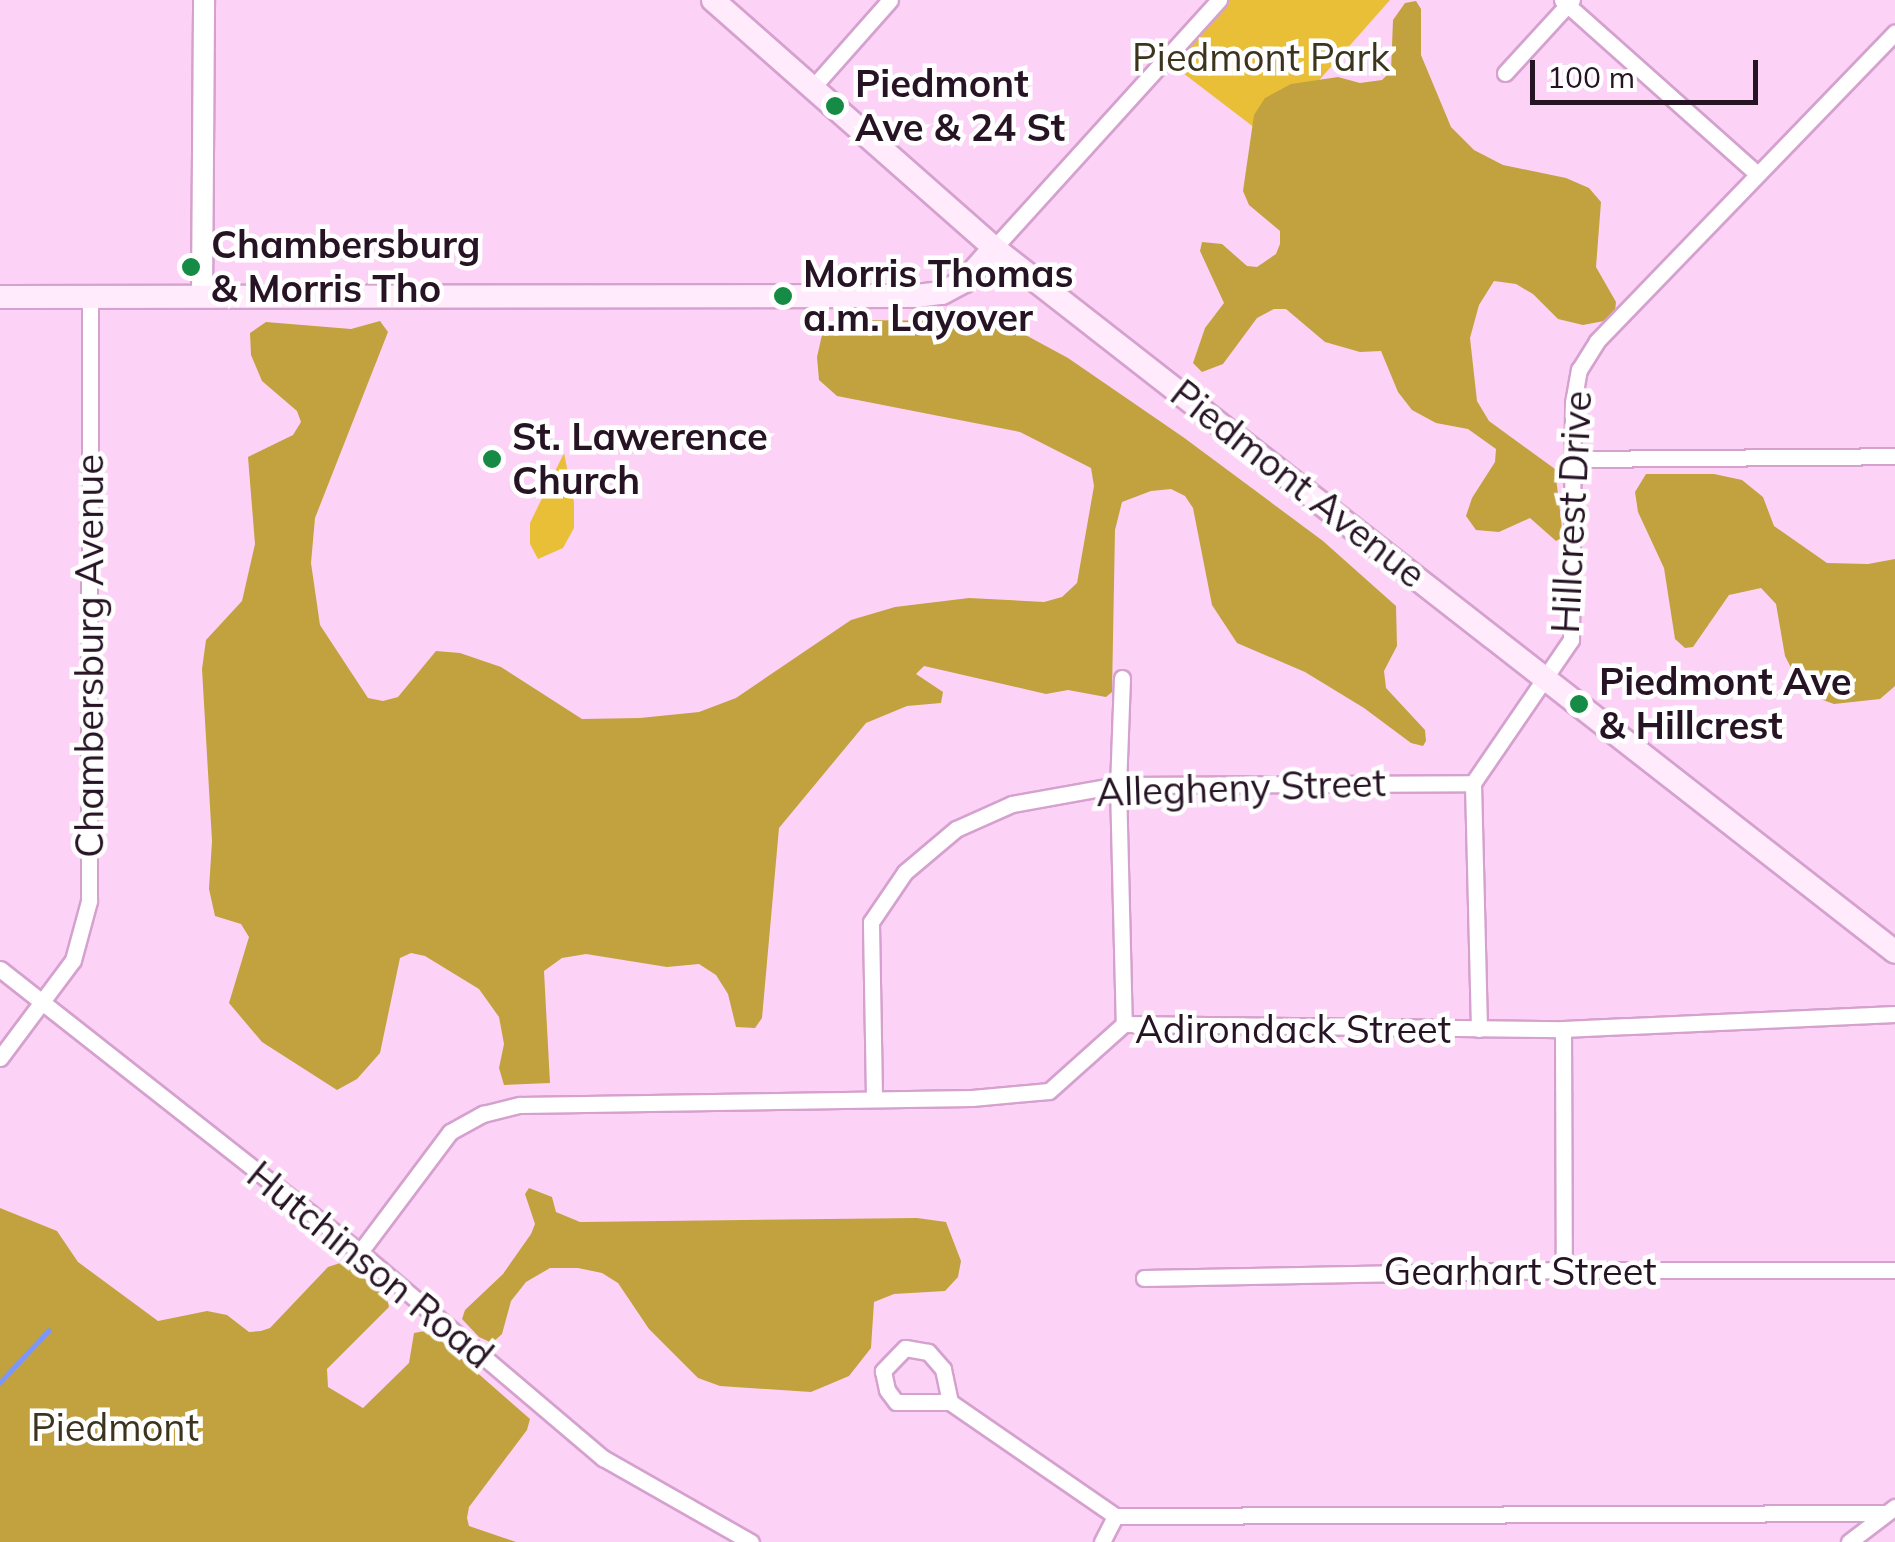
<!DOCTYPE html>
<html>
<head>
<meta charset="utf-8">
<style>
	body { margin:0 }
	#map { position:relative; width:1895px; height:1542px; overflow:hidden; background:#fdd2f7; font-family:Mulish,sans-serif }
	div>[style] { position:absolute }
	.green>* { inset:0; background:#e8bf37 }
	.forest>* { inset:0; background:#c2a23e }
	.stream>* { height:5px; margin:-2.5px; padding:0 2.5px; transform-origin:2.5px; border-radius:2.5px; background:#7b97fd }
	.roads { filter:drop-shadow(2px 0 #d5a1ce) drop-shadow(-2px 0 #d5a1ce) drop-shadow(0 2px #d5a1ce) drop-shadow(0 -2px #d5a1ce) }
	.minor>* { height:15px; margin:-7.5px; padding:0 7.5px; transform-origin:7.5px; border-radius:7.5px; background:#fff }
	.tertiary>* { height:20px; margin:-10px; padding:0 10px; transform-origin:10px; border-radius:10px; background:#fff }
	.secondary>* { height:22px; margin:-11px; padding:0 11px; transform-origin:11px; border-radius:11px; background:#ffebfc }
	.dots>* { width:28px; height:28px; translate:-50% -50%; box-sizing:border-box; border:5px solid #fff; border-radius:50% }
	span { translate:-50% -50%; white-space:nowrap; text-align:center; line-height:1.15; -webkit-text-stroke:9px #fff; paint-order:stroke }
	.park-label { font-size:38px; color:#3c341e }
	.poi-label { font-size:38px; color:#261324; font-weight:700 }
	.left { translate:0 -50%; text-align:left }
	.street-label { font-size:38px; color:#261324 }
	.scale { position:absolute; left:1530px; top:60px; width:228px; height:45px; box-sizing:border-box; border:5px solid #261324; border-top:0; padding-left:12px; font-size:30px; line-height:35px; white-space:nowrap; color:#261324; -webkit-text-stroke:8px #fff; paint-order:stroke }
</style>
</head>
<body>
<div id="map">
	<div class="green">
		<div style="clip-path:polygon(1219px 0,1390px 0,1268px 138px,1166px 60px)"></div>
		<div style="clip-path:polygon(564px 453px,574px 502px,574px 528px,563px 548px,538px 559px,530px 544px,530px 523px)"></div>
	</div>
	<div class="forest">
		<div style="clip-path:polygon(1416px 1px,1421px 9px,1421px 55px,1451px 127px,1474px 150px,1503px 165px,1566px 178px,1589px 188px,1601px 202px,1596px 267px,1616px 302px,1615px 312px,1604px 321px,1583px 325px,1558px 319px,1533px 294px,1516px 284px,1494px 281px,1479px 305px,1470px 338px,1477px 401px,1489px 421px,1555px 469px,1563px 537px,1556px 541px,1530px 518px,1499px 532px,1476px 530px,1466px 516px,1472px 498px,1495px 462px,1496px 449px,1468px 429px,1436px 423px,1412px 410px,1398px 392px,1381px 351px,1360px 352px,1325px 342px,1286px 309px,1274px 309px,1257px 318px,1223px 364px,1202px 372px,1193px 363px,1205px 328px,1224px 303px,1200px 251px,1202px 242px,1222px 244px,1247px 266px,1257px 267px,1276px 254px,1280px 244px,1280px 231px,1249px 205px,1243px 191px,1254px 115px,1265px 98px,1291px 84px,1338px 77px,1360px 83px,1382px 80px,1391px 71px,1393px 20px,1405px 3px)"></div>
		<div style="clip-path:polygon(836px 320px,985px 321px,1020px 332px,1068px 358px,1183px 437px,1323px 541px,1396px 606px,1397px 646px,1384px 671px,1386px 688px,1425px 730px,1426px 741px,1423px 746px,1411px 743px,1364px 708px,1305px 672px,1237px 643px,1212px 605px,1193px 508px,1185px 496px,1171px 489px,1151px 491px,1122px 502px,1115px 530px,1112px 692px,1106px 697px,1068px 690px,1046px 694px,924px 666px,916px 674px,943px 692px,941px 703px,907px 706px,866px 723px,779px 828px,762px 1018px,755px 1028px,736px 1027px,728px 994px,716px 975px,699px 964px,667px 967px,586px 954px,562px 958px,544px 971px,550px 1083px,504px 1085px,499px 1068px,504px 1044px,499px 1017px,479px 989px,425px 956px,411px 953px,400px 958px,380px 1053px,357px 1079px,337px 1090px,262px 1042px,229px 1003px,249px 937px,241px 924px,215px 916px,209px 889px,212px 841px,202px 669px,206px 640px,242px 601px,255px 544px,248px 457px,293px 435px,301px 422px,297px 411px,262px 381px,251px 355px,250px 333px,266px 322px,351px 329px,380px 321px,388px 332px,315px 518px,311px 563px,320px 625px,368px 698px,383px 701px,398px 697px,436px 651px,460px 653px,501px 667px,582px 719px,640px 718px,699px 712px,736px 698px,851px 620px,895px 607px,969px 598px,1044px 602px,1062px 597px,1077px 583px,1094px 486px,1091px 468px,1020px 432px,837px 396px,819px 380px,817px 357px,822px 335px)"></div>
		<div style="clip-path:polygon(1646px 474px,1714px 474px,1742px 480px,1763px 497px,1774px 526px,1827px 563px,1868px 564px,1895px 559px,1895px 686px,1880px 699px,1834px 704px,1804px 693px,1785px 656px,1776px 604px,1761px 588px,1729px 595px,1693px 647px,1685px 648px,1675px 639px,1664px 568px,1638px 512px,1635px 492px)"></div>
		<div style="clip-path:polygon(529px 1188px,552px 1197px,556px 1212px,580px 1222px,917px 1218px,946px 1222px,961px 1261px,958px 1277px,945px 1291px,894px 1294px,874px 1302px,871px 1348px,849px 1376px,811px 1392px,720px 1386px,698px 1378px,649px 1329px,618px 1283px,602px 1273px,578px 1268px,550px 1268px,526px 1282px,511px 1301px,502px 1334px,492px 1343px,479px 1337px,462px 1319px,465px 1310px,503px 1274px,531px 1234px,535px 1224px,525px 1194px)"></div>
		<div style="clip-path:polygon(0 1208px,57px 1231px,78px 1262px,158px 1321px,207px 1311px,227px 1315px,249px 1332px,261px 1331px,270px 1328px,328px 1267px,343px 1262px,352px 1268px,387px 1297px,389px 1307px,327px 1369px,328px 1387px,363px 1408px,409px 1363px,414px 1333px,425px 1331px,441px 1341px,530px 1419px,527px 1430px,469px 1507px,467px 1518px,469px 1526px,516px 1542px,0 1542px)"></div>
	</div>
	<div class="stream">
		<div style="left:0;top:1382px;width:71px;rotate:-46.7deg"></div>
	</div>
	<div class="roads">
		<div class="minor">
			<div style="left:1562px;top:0;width:261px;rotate:41.7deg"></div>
			<div style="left:1505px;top:73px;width:99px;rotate:-47.5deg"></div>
			<div style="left:813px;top:87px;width:116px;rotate:-48.5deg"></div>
			<div style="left:994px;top:248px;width:335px;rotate:-47.8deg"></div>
			<div style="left:1574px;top:459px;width:321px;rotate:-0.5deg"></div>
			<div style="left:1122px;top:678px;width:107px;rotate:92.1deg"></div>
			<div style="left:1118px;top:785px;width:239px;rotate:88.6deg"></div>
			<div style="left:0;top:969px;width:458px;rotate:38.2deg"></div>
			<div style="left:360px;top:1252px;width:319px;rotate:40.3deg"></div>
			<div style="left:603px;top:1458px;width:170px;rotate:29.6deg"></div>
			<div style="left:1479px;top:1029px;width:246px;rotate:-91.4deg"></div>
			<div style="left:1473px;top:783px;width:173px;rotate:-55.6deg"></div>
			<div style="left:1571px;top:640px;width:237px;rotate:-89.5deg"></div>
			<div style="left:1573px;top:403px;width:34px;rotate:-80deg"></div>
			<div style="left:1579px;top:370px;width:34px;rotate:-58deg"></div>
			<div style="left:1597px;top:341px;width:429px;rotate:-46deg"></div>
			<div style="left:1563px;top:1029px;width:241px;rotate:89.8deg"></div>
			<div style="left:0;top:1058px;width:122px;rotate:-53.3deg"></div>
			<div style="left:73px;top:960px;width:61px;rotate:-74.8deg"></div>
			<div style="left:89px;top:901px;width:604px;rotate:-89.91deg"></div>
			<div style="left:874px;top:1096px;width:174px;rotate:-91deg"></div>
			<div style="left:871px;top:922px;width:60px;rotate:-55.8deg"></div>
			<div style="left:905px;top:872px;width:67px;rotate:-40.1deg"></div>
			<div style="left:956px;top:829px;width:61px;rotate:-24.1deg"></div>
			<div style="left:1012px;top:804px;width:108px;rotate:-10.2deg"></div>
			<div style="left:1118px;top:785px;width:355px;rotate:-0.3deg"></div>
			<div style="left:360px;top:1252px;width:150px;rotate:-53.1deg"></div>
			<div style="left:450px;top:1132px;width:38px;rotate:-29deg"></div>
			<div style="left:483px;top:1114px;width:38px;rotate:-14deg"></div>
			<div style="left:520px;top:1105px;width:452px;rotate:-0.9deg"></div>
			<div style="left:972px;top:1098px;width:77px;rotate:-5.2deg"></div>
			<div style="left:1049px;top:1091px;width:101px;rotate:-41.8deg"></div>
			<div style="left:1124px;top:1024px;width:439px;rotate:0.7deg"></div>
			<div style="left:1563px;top:1029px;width:332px;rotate:-2.6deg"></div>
			<div style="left:1144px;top:1278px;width:420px;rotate:-1.1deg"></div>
			<div style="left:1564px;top:1270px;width:331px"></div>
			<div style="left:950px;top:1402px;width:34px;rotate:-102deg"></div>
			<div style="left:943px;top:1369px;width:23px;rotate:-131deg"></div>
			<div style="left:928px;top:1352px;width:23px;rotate:-170deg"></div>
			<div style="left:905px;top:1348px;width:32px;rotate:134deg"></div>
			<div style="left:883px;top:1371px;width:19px;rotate:78deg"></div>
			<div style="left:887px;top:1390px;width:15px;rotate:53deg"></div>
			<div style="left:896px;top:1402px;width:54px"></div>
			<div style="left:950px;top:1402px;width:201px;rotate:34.6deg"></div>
			<div style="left:1115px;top:1516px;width:768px;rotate:-0.22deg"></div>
			<div style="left:1102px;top:1542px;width:29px;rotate:-63deg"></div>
			<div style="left:1849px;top:1542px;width:58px;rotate:-37.3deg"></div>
		</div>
		<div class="tertiary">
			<div style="left:202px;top:297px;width:297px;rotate:-89.6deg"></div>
		</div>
		<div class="secondary">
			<div style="left:713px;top:0;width:375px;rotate:41.4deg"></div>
			<div style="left:994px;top:248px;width:1143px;rotate:38deg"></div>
			<div style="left:0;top:297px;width:916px;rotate:-0.06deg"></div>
			<div style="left:916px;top:296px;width:26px;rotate:-7deg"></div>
			<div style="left:942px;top:293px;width:26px;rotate:-28deg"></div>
			<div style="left:965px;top:281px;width:44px;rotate:-48.7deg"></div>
		</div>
	</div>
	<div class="dots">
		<div style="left:835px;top:106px;background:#168b45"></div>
		<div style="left:191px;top:267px;background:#168b45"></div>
		<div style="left:783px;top:296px;background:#168b45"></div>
		<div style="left:492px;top:459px;background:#168b45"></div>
		<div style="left:1579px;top:704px;background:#168b45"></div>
	</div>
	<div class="park-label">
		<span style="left:1261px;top:58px">Piedmont Park</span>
		<span style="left:115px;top:1428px">Piedmont</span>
	</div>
	<div class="poi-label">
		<span class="left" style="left:855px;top:106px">Piedmont<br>Ave &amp; 24 St</span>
		<span class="left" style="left:211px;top:267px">Chambersburg<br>&amp; Morris Tho</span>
		<span class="left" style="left:803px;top:296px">Morris Thomas<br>a.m. Layover</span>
		<span class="left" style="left:512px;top:459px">St. Lawerence<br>Church</span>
		<span class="left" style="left:1599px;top:704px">Piedmont Ave<br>&amp; Hillcrest</span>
	</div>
	<div class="street-label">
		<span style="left:1298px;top:484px;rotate:38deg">Piedmont Avenue</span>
		<span style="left:1572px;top:512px;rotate:-87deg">Hillcrest Drive</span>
		<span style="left:90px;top:656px;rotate:-90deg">Chambersburg Avenue</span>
		<span style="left:1241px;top:788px;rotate:-2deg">Allegheny Street</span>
		<span style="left:1293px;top:1030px">Adirondack Street</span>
		<span style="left:370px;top:1265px;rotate:39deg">Hutchinson Road</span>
		<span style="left:1520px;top:1272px">Gearhart Street</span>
	</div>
	<div class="scale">100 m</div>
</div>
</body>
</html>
